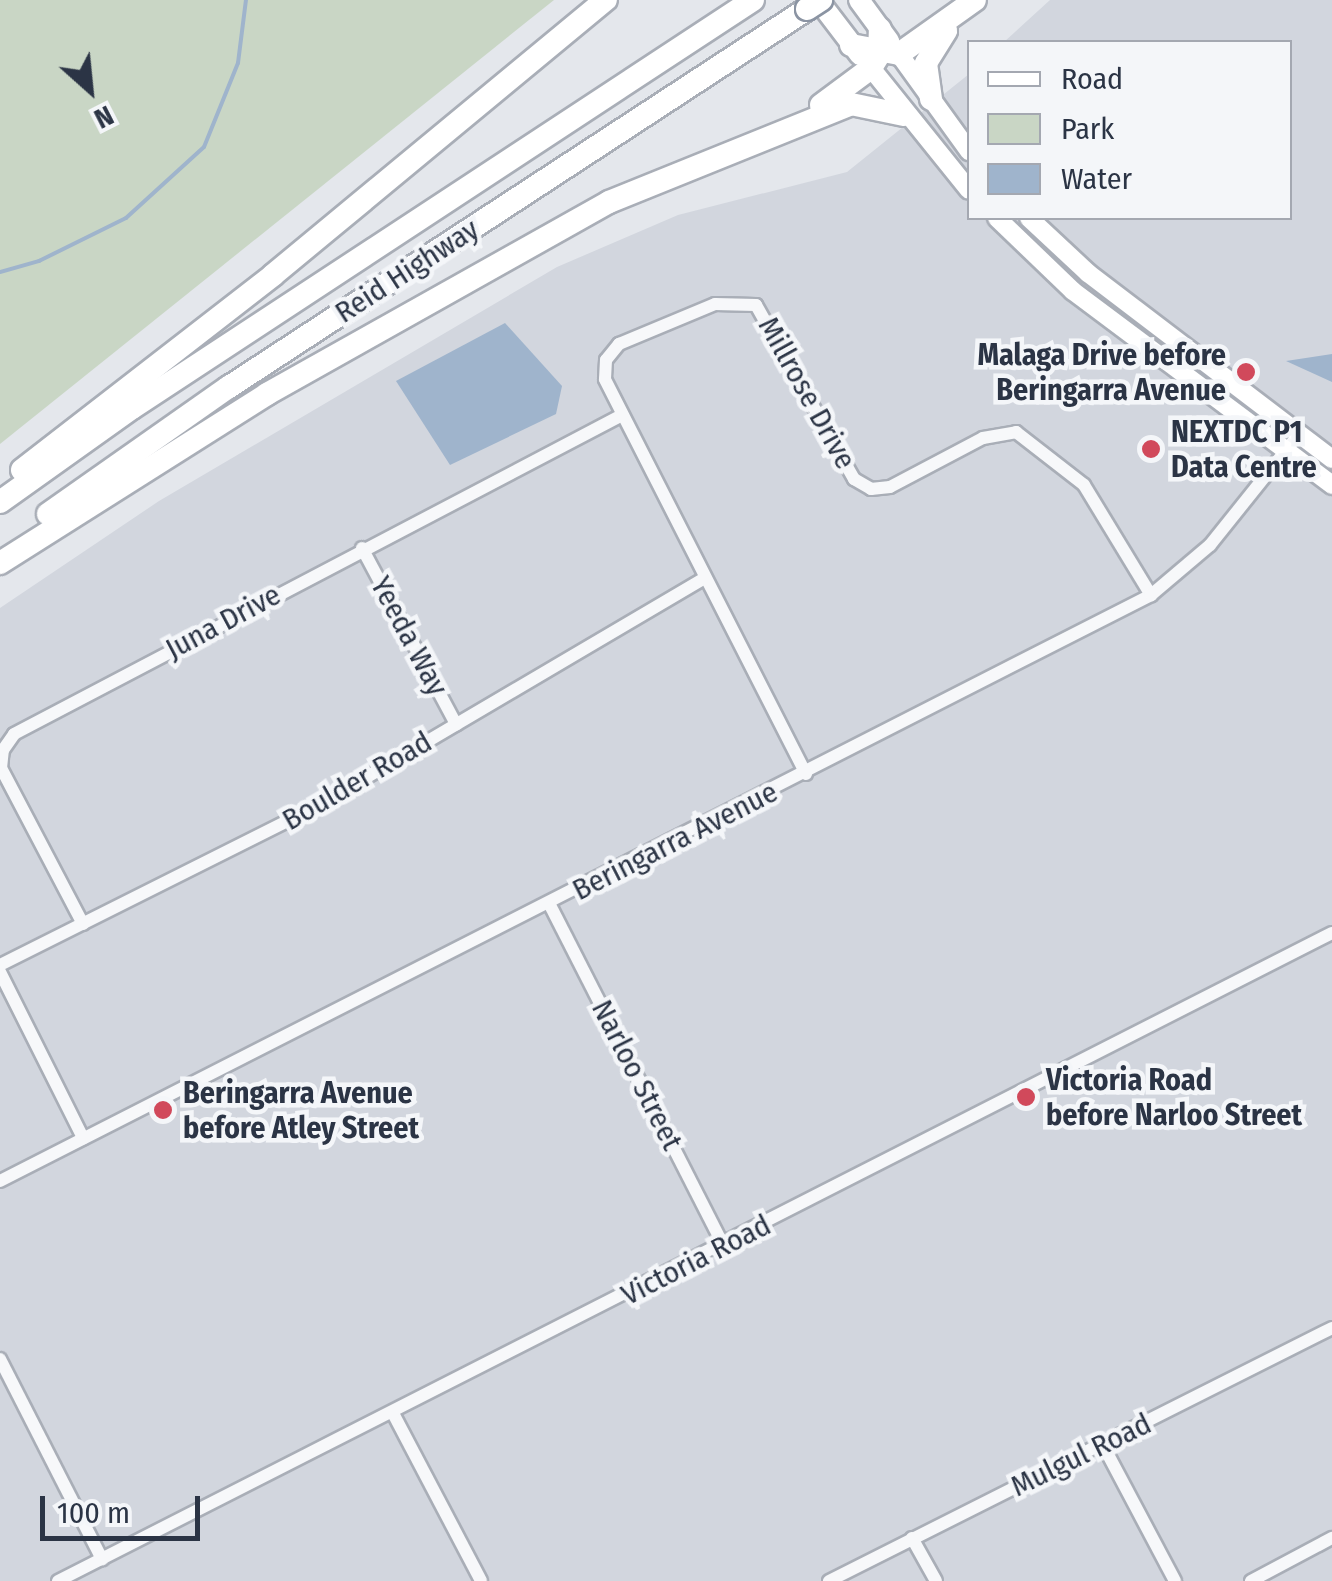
<!DOCTYPE html>
<html>
<head>
<meta charset="utf-8">
<style>
	body { margin:0 }
	#map { position:relative; width:1332px; height:1581px; overflow:hidden; background:#e4e7ec; font-family:"Fira Sans Condensed",sans-serif }
	div>[style] { position:absolute }
	.built>* { inset:0; background:#d2d6de }
	.green>* { inset:0; background:#c9d6c5 }
	.water>* { inset:0; background:#9fb4cc }
	.stream>* { height:4px; margin:-2px; padding:0 2px; transform-origin:2px; border-radius:2px; background:#9fb4cc }
	.roads { filter:drop-shadow(2px 0 #a9aeb7) drop-shadow(-2px 0 #a9aeb7) drop-shadow(0 2px #a9aeb7) drop-shadow(0 -2px #a9aeb7) }
	.minor>* { height:12px; margin:-6px; padding:0 6px; transform-origin:6px; border-radius:6px; background:#f7f8fa }
	.secondary>* { height:18px; margin:-9px; padding:0 9px; transform-origin:9px; border-radius:9px; background:#fff }
	.primary>* { height:20px; margin:-10px; padding:0 10px; transform-origin:10px; border-radius:10px; background:#fff }
	.motorway>* { height:22px; margin:-11px; padding:0 11px; transform-origin:11px; border-radius:11px; background:#fff }
	.bridges { filter:drop-shadow(2px 0 #8b94a3) drop-shadow(-2px 0 #8b94a3) drop-shadow(0 2px #8b94a3) drop-shadow(0 -2px #8b94a3) }
	.motorway-bridge>* { height:22px; margin:-11px; padding:0 11px; transform-origin:11px; border-radius:11px; background:#fff }
	.dots>* { width:28px; height:28px; translate:-50% -50%; box-sizing:border-box; border:5px solid #f4f6f9; border-radius:50% }
	span { translate:-50% -50%; white-space:nowrap; text-align:center; line-height:1.15; -webkit-text-stroke:9px #f4f6f9; paint-order:stroke }
	.street-label { font-size:30px; color:#2b3445 }
	.poi-label { font-size:30px; color:#2b3445; font-weight:700 }
	.right { translate:-100% -50%; text-align:right }
	.left { translate:0 -50%; text-align:left }
	.legend { position:absolute; left:967px; top:40px; width:325px; height:180px; box-sizing:border-box; background:#f4f6f9; border:2px solid #a4a8b1; margin:0; padding:12px 18px; list-style:none; font-size:30px; color:#2b3445 }
	.legend li { display:flex; align-items:center; gap:20px; height:50px }
	.legend b { width:50px; border:2px solid #a4a8b1 }
	.north { position:absolute; left:40px; top:40px; width:100px; height:100px; -webkit-text-stroke:8px #f4f6f9; paint-order:stroke; rotate:153deg; font-size:28px; font-weight:700; line-height:40px; text-align:center; color:#2b3445 }
	.north::after { content:''; display:block; margin:auto; width:35px; height:45px; background:#2b3445; clip-path:polygon(50% 0,100% 100%,50% 72%,0 100%) }
	.scale { position:absolute; left:40px; top:1496px; width:160px; height:45px; box-sizing:border-box; border:5px solid #2b3445; border-top:0; padding-left:12px; font-size:30px; line-height:35px; white-space:nowrap; color:#2b3445; -webkit-text-stroke:8px #f4f6f9; paint-order:stroke }
</style>
</head>
<body>
<div id="map">
	<div class="built">
		<div style="clip-path:polygon(1050px 0,1332px 0,1332px 1581px,0 1581px,0 608px,159px 501px,557px 267px,678px 215px,847px 172px,969px 74px,969px 218px,1290px 218px,1290px 42px,1004px 42px)"></div>
	</div>
	<div class="green">
		<div style="clip-path:polygon(0 0,554px 0,0 444px)"></div>
	</div>
	<div class="water">
		<div style="clip-path:polygon(505px 323px,562px 386px,556px 414px,450px 465px,396px 381px)"></div>
		<div style="clip-path:polygon(1332px 354px,1332px 382px,1286px 361px)"></div>
	</div>
	<div class="stream">
		<div style="left:0;top:272px;width:41px;rotate:-15.8deg"></div>
		<div style="left:39px;top:261px;width:97px;rotate:-26.3deg"></div>
		<div style="left:126px;top:218px;width:105px;rotate:-42.3deg"></div>
		<div style="left:204px;top:147px;width:91px;rotate:-68deg"></div>
		<div style="left:238px;top:63px;width:64px;rotate:-82.8deg"></div>
	</div>
	<div class="roads">
		<div class="minor">
			<div style="left:362px;top:548px;width:200px;rotate:61.9deg"></div>
			<div style="left:806px;top:774px;width:443px;rotate:-117deg"></div>
			<div style="left:605px;top:379px;width:19px;rotate:-87deg"></div>
			<div style="left:606px;top:360px;width:21px;rotate:-51deg"></div>
			<div style="left:619px;top:344px;width:104px;rotate:-22.6deg"></div>
			<div style="left:715px;top:304px;width:41px;rotate:1.4deg"></div>
			<div style="left:756px;top:305px;width:200px;rotate:60.6deg"></div>
			<div style="left:854px;top:479px;width:20px;rotate:30deg"></div>
			<div style="left:871px;top:489px;width:19px;rotate:-6deg"></div>
			<div style="left:890px;top:487px;width:105px;rotate:-27.8deg"></div>
			<div style="left:983px;top:438px;width:34px;rotate:-10deg"></div>
			<div style="left:1016px;top:432px;width:86px;rotate:37.9deg"></div>
			<div style="left:1084px;top:485px;width:129px;rotate:58.7deg"></div>
			<div style="left:550px;top:905px;width:383px;rotate:63deg"></div>
			<div style="left:83px;top:924px;width:176px;rotate:-117.7deg"></div>
			<div style="left:1px;top:768px;width:18px;rotate:-84deg"></div>
			<div style="left:3px;top:750px;width:19px;rotate:-55deg"></div>
			<div style="left:14px;top:734px;width:687px;rotate:-27.68deg"></div>
			<div style="left:0;top:965px;width:353px;rotate:-26.6deg"></div>
			<div style="left:316px;top:807px;width:451px;rotate:-30.5deg"></div>
			<div style="left:0;top:972px;width:186px;rotate:63.4deg"></div>
			<div style="left:0;top:1181px;width:1292px;rotate:-26.98deg"></div>
			<div style="left:1151px;top:595px;width:77px;rotate:-40.3deg"></div>
			<div style="left:1210px;top:545px;width:142px;rotate:-51.3deg"></div>
			<div style="left:0;top:1359px;width:225px;rotate:63deg"></div>
			<div style="left:394px;top:1415px;width:187px;rotate:62.3deg"></div>
			<div style="left:1103px;top:1445px;width:154px;rotate:62.1deg"></div>
			<div style="left:912px;top:1538px;width:49px;rotate:60.8deg"></div>
			<div style="left:58px;top:1581px;width:1429px;rotate:-26.96deg"></div>
			<div style="left:829px;top:1581px;width:563px;rotate:-26.7deg"></div>
			<div style="left:1251px;top:1581px;width:92px;rotate:-28deg"></div>
		</div>
		<div class="secondary">
			<div style="left:899px;top:54px;width:120px;rotate:54.2deg"></div>
			<div style="left:871px;top:68px;width:156px;rotate:51.2deg"></div>
			<div style="left:997px;top:218px;width:105px;rotate:43.8deg"></div>
			<div style="left:1073px;top:291px;width:324px;rotate:36.8deg"></div>
			<div style="left:1029px;top:218px;width:81px;rotate:43deg"></div>
			<div style="left:1088px;top:273px;width:307px;rotate:37.3deg"></div>
		</div>
		<div class="primary">
			<div style="left:818px;top:0;width:69px;rotate:52.6deg"></div>
			<div style="left:859px;top:0;width:51px;rotate:53.8deg"></div>
		</div>
		<div class="motorway">
			<div style="left:851px;top:45px;width:49px;rotate:10.6deg"></div>
			<div style="left:899px;top:54px;width:93px;rotate:-35.4deg"></div>
			<div style="left:931px;top:99px;width:36px;rotate:-98deg"></div>
			<div style="left:926px;top:63px;width:38px;rotate:-58deg"></div>
			<div style="left:821px;top:105px;width:62px;rotate:-36.5deg"></div>
			<div style="left:871px;top:68px;width:15px;rotate:-58deg"></div>
			<div style="left:879px;top:55px;width:26px;rotate:-88deg"></div>
			<div style="left:22px;top:470px;width:318px;rotate:-37.8deg"></div>
			<div style="left:273px;top:275px;width:432px;rotate:-39.6deg"></div>
			<div style="left:0;top:502px;width:162px;rotate:-35.5deg"></div>
			<div style="left:132px;top:408px;width:743px;rotate:-33.31deg"></div>
			<div style="left:48px;top:514px;width:221px;rotate:-35.1deg"></div>
			<div style="left:229px;top:387px;width:691px;rotate:-33.18deg"></div>
			<div style="left:0;top:563px;width:316px;rotate:-32.3deg"></div>
			<div style="left:267px;top:394px;width:392px;rotate:-29.3deg"></div>
			<div style="left:609px;top:202px;width:261px;rotate:-22deg"></div>
			<div style="left:851px;top:104px;width:54px;rotate:11.7deg"></div>
		</div>
	</div>
	<div class="bridges">
		<div class="motorway-bridge">
			<div style="left:807px;top:9px;width:17px;rotate:-33deg"></div>
		</div>
	</div>
	<div class="dots">
		<div style="left:1246px;top:372px;background:#d1495b"></div>
		<div style="left:1151px;top:449px;background:#d1495b"></div>
		<div style="left:1026px;top:1097px;background:#d1495b"></div>
		<div style="left:163px;top:1110px;background:#d1495b"></div>
	</div>
	<div class="street-label">
		<span style="left:407px;top:271px;rotate:-33deg">Reid Highway</span>
		<span style="left:807px;top:393px;rotate:61deg">Millrose Drive</span>
		<span style="left:223px;top:622px;rotate:-28deg">Juna Drive</span>
		<span style="left:409px;top:636px;rotate:62deg">Yeeda Way</span>
		<span style="left:357px;top:781px;rotate:-30deg">Boulder Road</span>
		<span style="left:675px;top:841px;rotate:-27deg">Beringarra Avenue</span>
		<span style="left:637px;top:1075px;rotate:63deg">Narloo Street</span>
		<span style="left:696px;top:1260px;rotate:-27deg">Victoria Road</span>
		<span style="left:1081px;top:1455px;rotate:-26deg">Mulgul Road</span>
	</div>
	<div class="poi-label">
		<span class="right" style="left:1226px;top:372px">Malaga Drive before<br>Beringarra Avenue</span>
		<span class="left" style="left:1171px;top:449px">NEXTDC P1<br>Data Centre</span>
		<span class="left" style="left:1046px;top:1097px">Victoria Road<br>before Narloo Street</span>
		<span class="left" style="left:183px;top:1110px">Beringarra Avenue<br>before Atley Street</span>
	</div>
	<ul class="legend">
	<li><b style="height:12px;background:#fff"></b>Road</li>
	<li><b style="height:28px;background:#c9d6c5"></b>Park</li>
	<li><b style="height:28px;background:#9fb4cc"></b>Water</li>
	</ul>
	<div class="north">N</div>
	<div class="scale">100 m</div>
</div>
</body>
</html>
